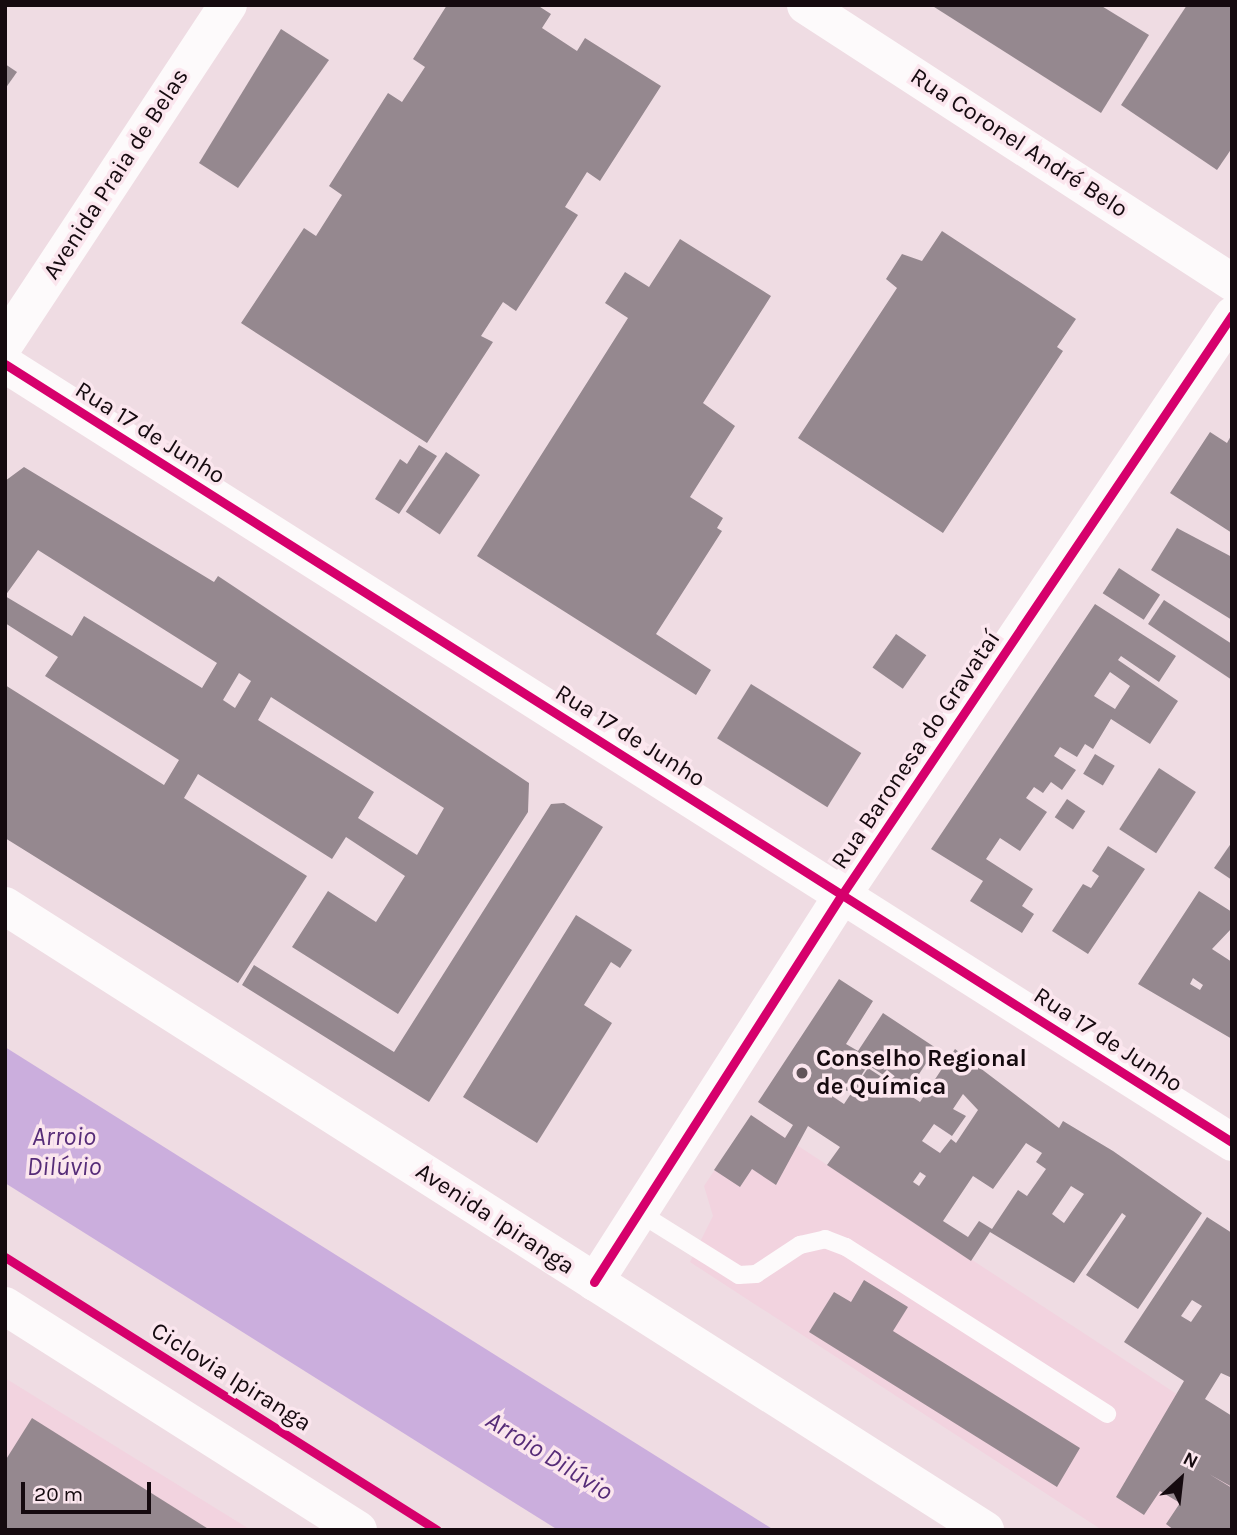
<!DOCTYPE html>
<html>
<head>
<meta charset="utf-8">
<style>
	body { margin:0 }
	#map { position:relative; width:1237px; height:1535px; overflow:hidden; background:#efdce3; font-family:Karla,sans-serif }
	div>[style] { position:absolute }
	.built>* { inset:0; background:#f2d3df }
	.water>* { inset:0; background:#cbaedd }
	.building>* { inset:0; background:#95888f; transform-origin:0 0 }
	.lane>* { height:18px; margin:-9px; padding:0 9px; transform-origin:9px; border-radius:9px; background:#fdfafb }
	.street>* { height:37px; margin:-18.5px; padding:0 18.5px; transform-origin:18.5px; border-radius:18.5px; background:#fdfafb }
	.secondary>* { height:38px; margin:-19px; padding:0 19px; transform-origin:19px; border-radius:19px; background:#fdfafb }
	.cycleway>* { height:9px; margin:-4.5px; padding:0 4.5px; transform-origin:4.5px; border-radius:4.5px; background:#d6006c }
	.dots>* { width:19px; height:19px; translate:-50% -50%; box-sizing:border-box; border:4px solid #fbe6ee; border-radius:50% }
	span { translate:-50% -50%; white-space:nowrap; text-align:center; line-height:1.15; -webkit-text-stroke:7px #fbe6ee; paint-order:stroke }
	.street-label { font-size:24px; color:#150a0f }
	.poi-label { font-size:24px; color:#150a0f; font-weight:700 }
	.left { translate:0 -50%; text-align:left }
	.water-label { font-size:26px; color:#562c78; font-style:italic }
	.frame { position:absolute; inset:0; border:7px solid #150a0f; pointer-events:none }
	.north { position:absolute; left:1146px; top:1444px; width:70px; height:70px; -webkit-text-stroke:5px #fbe6ee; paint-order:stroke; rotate:27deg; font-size:19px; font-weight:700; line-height:28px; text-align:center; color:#150a0f }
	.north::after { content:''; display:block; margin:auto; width:24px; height:32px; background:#150a0f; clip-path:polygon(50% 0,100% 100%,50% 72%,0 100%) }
	.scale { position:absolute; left:21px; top:1482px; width:130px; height:32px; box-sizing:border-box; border:4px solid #150a0f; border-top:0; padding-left:9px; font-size:21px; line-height:24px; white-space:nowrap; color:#150a0f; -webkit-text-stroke:5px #fbe6ee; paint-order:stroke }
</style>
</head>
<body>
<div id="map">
	<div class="built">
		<div style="clip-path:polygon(751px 1115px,1227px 1427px,1232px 1420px,1232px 1530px,1102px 1530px,690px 1262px,713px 1216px,704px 1186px)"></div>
		<div style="clip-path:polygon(5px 1378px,251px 1530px,5px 1530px)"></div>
	</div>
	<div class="water">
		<div style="clip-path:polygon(5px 1047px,774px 1530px,558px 1530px,5px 1183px)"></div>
	</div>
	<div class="building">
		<div style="clip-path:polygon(447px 5px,537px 5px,551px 14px,542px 28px,577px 51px,585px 38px,661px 86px,600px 181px,587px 172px,565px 207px,578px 215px,516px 311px,503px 302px,481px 336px,493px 342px,427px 443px,241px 323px,304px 228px,316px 236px,342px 195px,329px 186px,388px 93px,402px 102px,425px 67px,413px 59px)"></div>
		<div style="clip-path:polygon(931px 5px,1100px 5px,1149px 35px,1101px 113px)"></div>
		<div style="clip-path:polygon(1187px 5px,1232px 5px,1232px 148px,1217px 170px,1121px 105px)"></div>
		<div style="clip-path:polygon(281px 29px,329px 60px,238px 188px,199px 163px)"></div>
		<div style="clip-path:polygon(5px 64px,17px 72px,5px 89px)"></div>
		<div style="clip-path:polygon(942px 231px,1076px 319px,1057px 347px,1063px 351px,943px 533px,798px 438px,897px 288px,886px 279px,902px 254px,922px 261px)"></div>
		<div style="clip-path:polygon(680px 239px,771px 296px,703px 403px,735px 426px,690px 497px,723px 518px,717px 528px,722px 531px,656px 634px,711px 670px,696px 695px,477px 556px,628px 318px,605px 303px,625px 272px,649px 287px)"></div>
		<div style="clip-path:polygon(1210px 432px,1227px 443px,1232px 434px,1232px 533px,1170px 493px)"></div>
		<div style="clip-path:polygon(419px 445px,437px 456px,399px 514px,375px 499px,400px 459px,407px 464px)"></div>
		<div style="left:446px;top:452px;width:41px;height:72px;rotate:34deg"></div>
		<div style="clip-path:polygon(evenodd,24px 467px,214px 582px,218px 576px,529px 783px,528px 812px,398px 1014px,292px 947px,328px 891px,376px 922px,405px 876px,346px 837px,332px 859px,198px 774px,184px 798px,307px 876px,238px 983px,5px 838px,5px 685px,164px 785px,179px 760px,45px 676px,58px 657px,5px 623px,5px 481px,24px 467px,38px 550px,217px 663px,202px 688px,84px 616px,72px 636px,5px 596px,38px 550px,24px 467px,239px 673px,251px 681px,235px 708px,223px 700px,239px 673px,24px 467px,271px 697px,444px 808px,417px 855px,358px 818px,374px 792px,258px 720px,271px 697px)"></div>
		<div style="clip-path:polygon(1177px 528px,1232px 557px,1232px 620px,1151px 570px)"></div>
		<div style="left:1119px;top:568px;width:49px;height:30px;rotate:33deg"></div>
		<div style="clip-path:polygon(1164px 600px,1232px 644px,1232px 680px,1148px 624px)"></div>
		<div style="clip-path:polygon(evenodd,1095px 604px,1176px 656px,1159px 682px,1121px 656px,1118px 660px,1178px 701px,1150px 744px,1111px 719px,1093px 749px,1085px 744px,1077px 757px,1060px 747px,1054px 756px,1076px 770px,1062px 790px,1051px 782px,1043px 793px,1034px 787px,1026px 798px,1047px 812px,1020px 851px,1000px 838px,986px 859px,1033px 889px,1022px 906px,1034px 914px,1022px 933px,970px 901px,983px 881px,931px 849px,1095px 604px,1110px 672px,1130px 686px,1115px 709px,1094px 696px,1110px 672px)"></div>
		<div style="left:896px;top:634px;width:37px;height:41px;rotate:35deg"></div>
		<div style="left:751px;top:684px;width:130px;height:64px;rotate:32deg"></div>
		<div style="left:1095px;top:754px;width:23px;height:23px;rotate:31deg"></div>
		<div style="left:1159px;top:768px;width:44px;height:73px;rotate:33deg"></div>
		<div style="left:1067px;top:799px;width:22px;height:22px;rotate:34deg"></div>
		<div style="clip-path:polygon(564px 803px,603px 827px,429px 1102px,242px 985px,254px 965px,394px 1052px,551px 804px)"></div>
		<div style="clip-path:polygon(1232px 842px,1232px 880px,1214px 868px)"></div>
		<div style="clip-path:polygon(1108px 846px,1145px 869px,1088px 954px,1052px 931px,1083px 884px,1091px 888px,1099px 876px,1092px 871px)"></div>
		<div style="clip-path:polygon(evenodd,1199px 891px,1232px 912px,1232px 928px,1212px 949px,1232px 962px,1232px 1039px,1138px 984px,1199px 891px,1193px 978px,1203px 985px,1200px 990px,1190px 984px,1193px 978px)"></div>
		<div style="clip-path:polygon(576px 915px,632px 950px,620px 968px,611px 962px,584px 1005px,612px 1023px,537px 1143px,463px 1097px)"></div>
		<div style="clip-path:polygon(evenodd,839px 979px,873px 1001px,846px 1044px,858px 1051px,883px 1013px,936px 1048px,908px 1091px,868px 1065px,855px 1085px,847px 1091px,836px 1084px,829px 1094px,844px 1104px,868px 1068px,920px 1102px,955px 1049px,1059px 1128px,1063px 1121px,1113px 1151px,1202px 1213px,1138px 1309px,1086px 1275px,1126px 1216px,1122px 1213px,1074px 1283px,990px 1232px,971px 1261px,827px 1165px,840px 1147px,808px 1126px,776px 1185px,752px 1169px,740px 1187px,714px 1170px,751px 1115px,785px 1138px,793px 1125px,758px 1102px,839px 979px,963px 1094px,978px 1110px,956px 1143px,951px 1139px,940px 1153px,922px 1141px,934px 1124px,952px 1136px,966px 1116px,953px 1109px,963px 1094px,839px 979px,1026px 1143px,1042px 1153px,1036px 1162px,1046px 1169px,1027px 1196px,1018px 1190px,992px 1229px,979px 1221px,968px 1237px,943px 1221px,973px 1176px,993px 1189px,1026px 1143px,839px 979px,920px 1172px,926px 1176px,919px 1186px,913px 1182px,920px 1172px,839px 979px,1071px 1186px,1084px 1194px,1064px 1223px,1052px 1214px,1071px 1186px)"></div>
		<div style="clip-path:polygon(evenodd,1207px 1217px,1232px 1233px,1232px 1378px,1221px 1373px,1205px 1399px,1232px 1416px,1232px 1487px,1209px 1474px,1232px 1488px,1232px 1530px,1174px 1530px,1166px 1524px,1180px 1503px,1160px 1491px,1144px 1515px,1116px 1497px,1184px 1381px,1124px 1342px,1207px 1217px,1192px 1300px,1202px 1306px,1191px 1322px,1181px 1316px,1192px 1300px)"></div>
		<div style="clip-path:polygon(864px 1280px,908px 1307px,893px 1331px,1080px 1448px,1057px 1487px,809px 1332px,834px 1292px,851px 1302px)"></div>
		<div style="clip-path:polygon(32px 1418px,210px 1530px,5px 1530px,5px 1461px)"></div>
	</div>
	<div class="lane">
		<div style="left:638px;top:1212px;width:119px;rotate:32deg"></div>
		<div style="left:739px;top:1275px;width:17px;rotate:-3deg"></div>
		<div style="left:756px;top:1274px;width:53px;rotate:-33.4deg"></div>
		<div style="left:800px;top:1245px;width:26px;rotate:-13deg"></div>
		<div style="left:825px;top:1239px;width:22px;rotate:21deg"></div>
		<div style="left:846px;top:1247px;width:310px;rotate:32.6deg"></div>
	</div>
	<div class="street">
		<div style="left:805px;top:5px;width:509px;rotate:32.97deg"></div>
		<div style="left:5px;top:364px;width:1453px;rotate:32.38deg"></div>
		<div style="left:594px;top:1282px;width:462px;rotate:-57.4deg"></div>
		<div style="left:843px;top:893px;width:697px;rotate:-56.06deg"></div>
	</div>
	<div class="secondary">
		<div style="left:5px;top:343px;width:405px;rotate:-56.6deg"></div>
		<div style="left:5px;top:906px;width:1162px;rotate:32.49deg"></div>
		<div style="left:5px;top:1306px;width:418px;rotate:32.4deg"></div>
	</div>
	<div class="cycleway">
		<div style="left:5px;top:364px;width:1453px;rotate:32.38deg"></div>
		<div style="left:5px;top:1257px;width:511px;rotate:32.29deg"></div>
		<div style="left:594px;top:1282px;width:462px;rotate:-57.4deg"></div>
		<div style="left:843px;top:893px;width:697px;rotate:-56.06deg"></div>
	</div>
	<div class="dots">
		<div style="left:802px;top:1073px;background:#615459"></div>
	</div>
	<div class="street-label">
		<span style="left:1019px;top:143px;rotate:33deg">Rua Coronel André Belo</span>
		<span style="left:116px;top:174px;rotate:-57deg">Avenida Praia de Belas</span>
		<span style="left:150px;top:433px;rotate:32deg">Rua 17 de Junho</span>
		<span style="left:630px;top:736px;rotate:32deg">Rua 17 de Junho</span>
		<span style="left:916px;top:750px;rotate:-56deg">Rua Baronesa do Gravataí</span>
		<span style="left:1108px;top:1040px;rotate:33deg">Rua 17 de Junho</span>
		<span style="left:495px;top:1219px;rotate:33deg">Avenida Ipiranga</span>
		<span style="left:231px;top:1377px;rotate:32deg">Ciclovia Ipiranga</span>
	</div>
	<div class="poi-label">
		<span class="left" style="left:816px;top:1073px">Conselho Regional<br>de Química</span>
	</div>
	<div class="water-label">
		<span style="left:64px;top:1152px">Arroio<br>Dilúvio</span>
		<span style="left:549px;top:1456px;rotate:32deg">Arroio Dilúvio</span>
	</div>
	<div class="frame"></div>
	<div class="north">N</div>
	<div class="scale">20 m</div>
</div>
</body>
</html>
